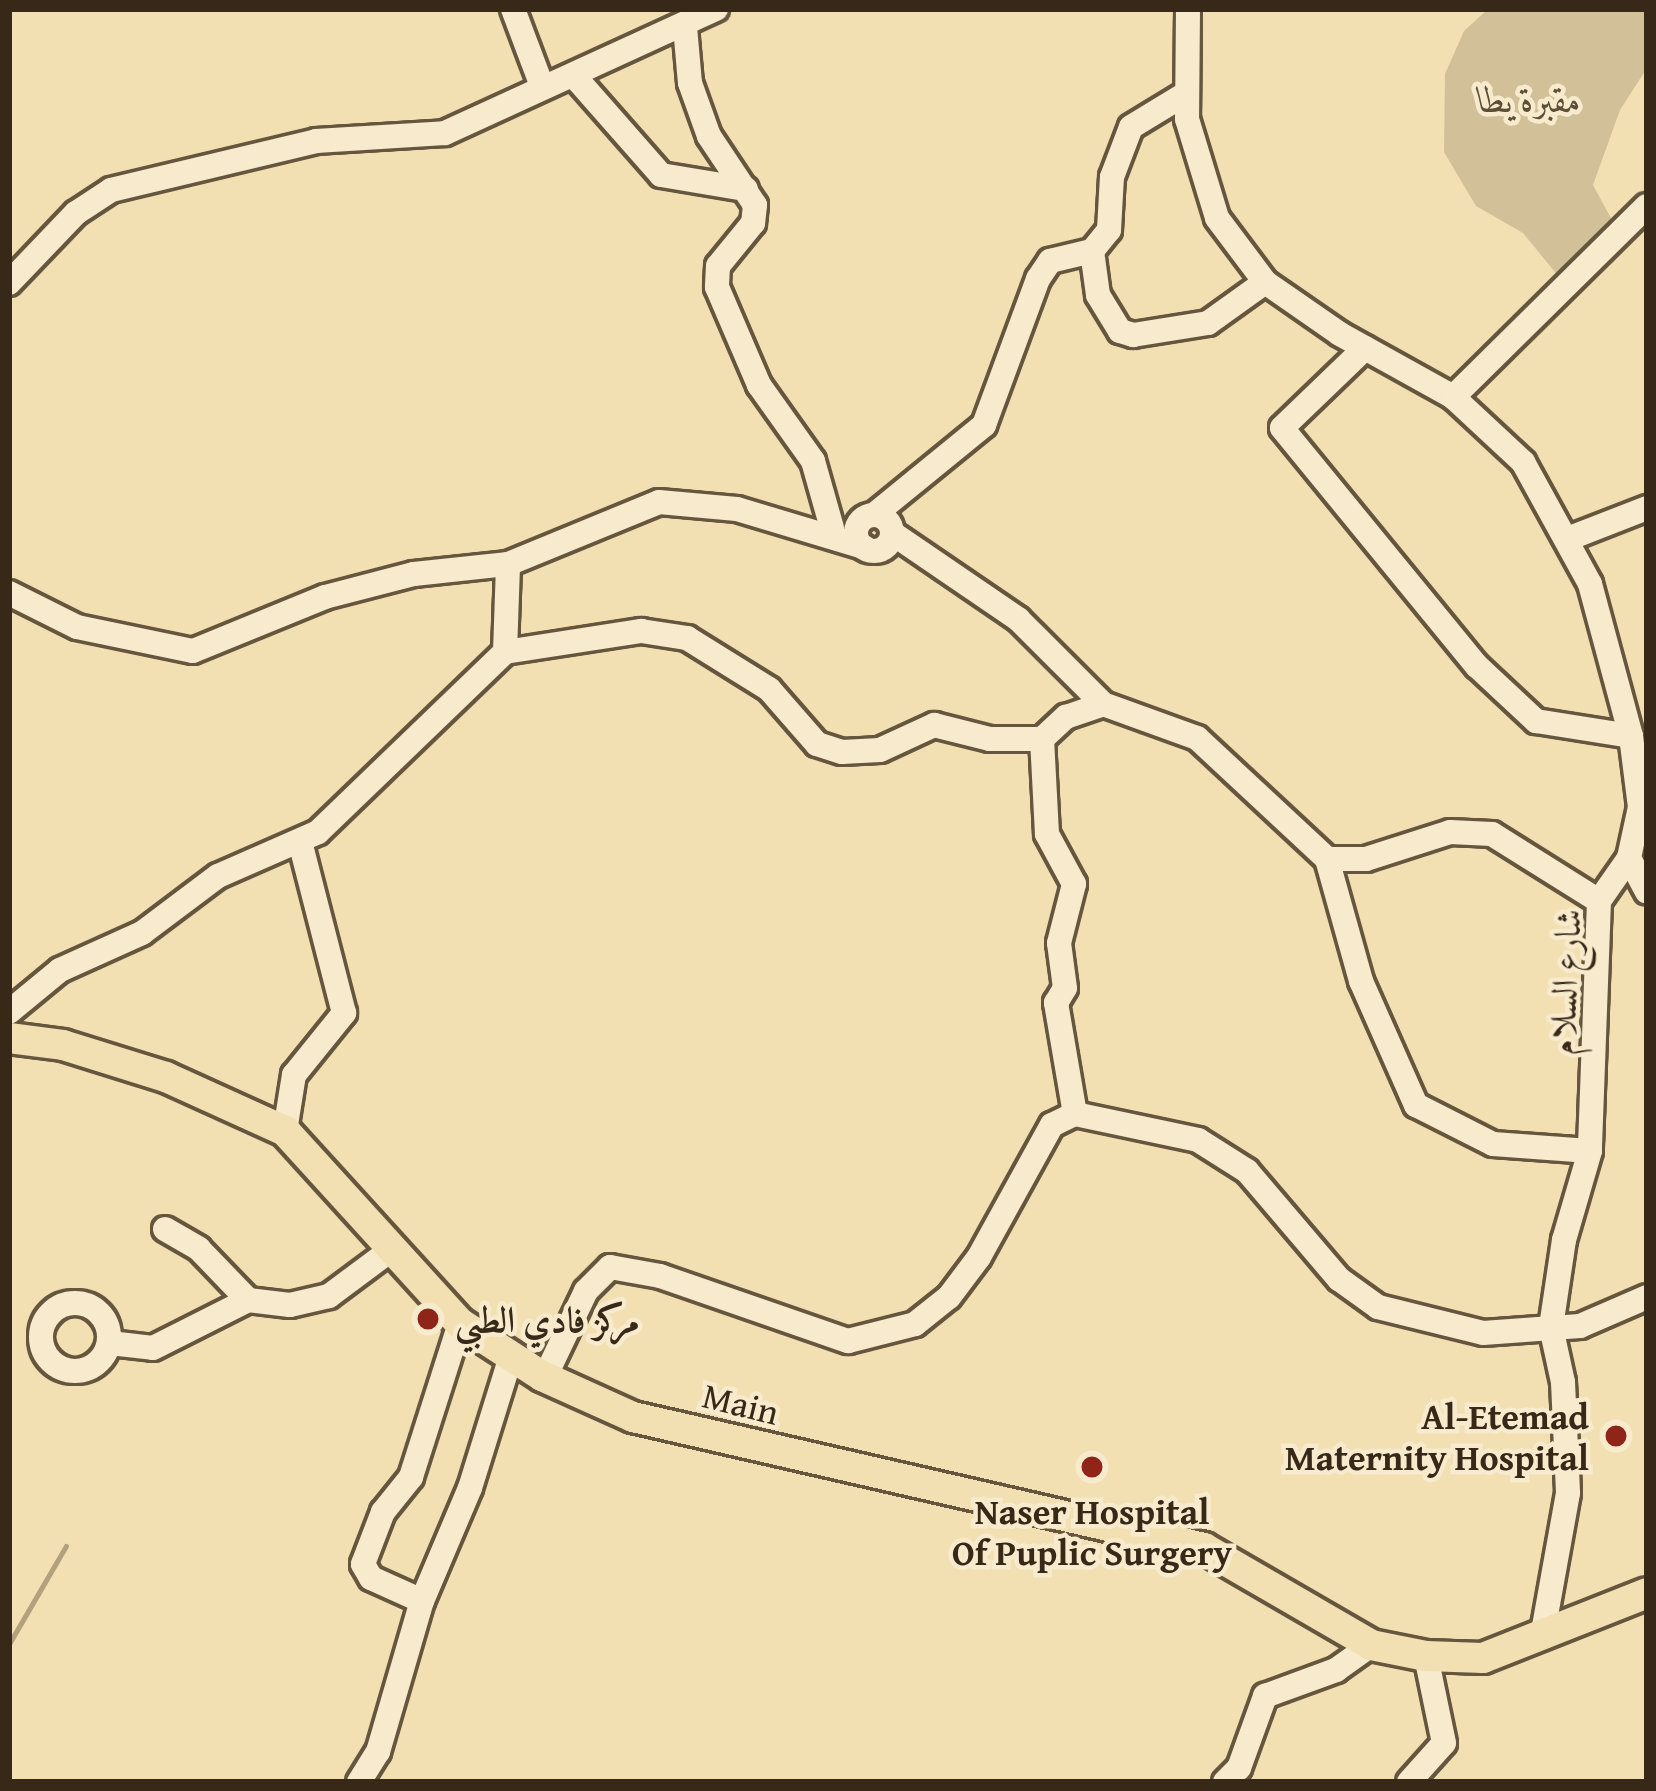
<!DOCTYPE html>
<html>
<head>
<meta charset="utf-8">
<style>
	body { margin:0 }
	#map { position:relative; width:1656px; height:1791px; overflow:hidden; background:#f2dfb2; font-family:"Gentium Book Plus",Amiri,serif }
	div>[style] { position:absolute }
	.green>* { inset:0; background:#d2c098 }
	.stream>* { height:4.5px; margin:-2.25px; padding:0 2.25px; transform-origin:2.25px; border-radius:2.25px; background:#b2a17e }
	.roads { filter:drop-shadow(3px 0 #66563e) drop-shadow(-3px 0 #66563e) drop-shadow(0 3px #66563e) drop-shadow(0 -3px #66563e) }
	.minor>* { height:24px; margin:-12px; padding:0 12px; transform-origin:12px; border-radius:12px; background:#f7eacd }
	.minor>.ring { margin:-12px; padding:0; box-sizing:content-box; background:none; border:24px solid #f7eacd; border-radius:50% }
	.major>* { height:30px; margin:-15px; padding:0 15px; transform-origin:15px; border-radius:15px; background:#f2dfb2 }
	.dots>* { width:33px; height:33px; translate:-50% -50%; box-sizing:border-box; border:6px solid #f7eacd; border-radius:50% }
	span { translate:-50% -50%; white-space:nowrap; text-align:center; line-height:1.15; -webkit-text-stroke:9px #f7eacd; paint-order:stroke }
	.park-label { font-size:36px; color:#5e4e38; font-style:italic }
	.street-label { font-size:36px; color:#372818 }
	.poi-label { font-size:36px; color:#372818; font-weight:700 }
	.left { translate:0 -50%; text-align:left }
	.right { translate:-100% -50%; text-align:right }
	.frame { position:absolute; inset:0; border:12px solid #372818; pointer-events:none }
</style>
</head>
<body>
<div id="map">
	<div class="green">
		<div style="clip-path:polygon(1488px 9px,1647px 9px,1647px 68px,1620px 110px,1593px 185px,1613px 222px,1564px 283px,1523px 233px,1476px 206px,1444px 152px,1445px 74px,1464px 31px)"></div>
	</div>
	<div class="stream">
		<div style="left:9px;top:1644px;width:113px;rotate:-59.8deg"></div>
	</div>
	<div class="roads">
		<div class="minor">
			<div style="left:513px;top:9px;width:82px;rotate:69.4deg"></div>
			<div style="left:1188px;top:9px;width:110px;rotate:90.5deg"></div>
			<div style="left:1187px;top:119px;width:103px;rotate:73.1deg"></div>
			<div style="left:1217px;top:218px;width:80px;rotate:53.1deg"></div>
			<div style="left:1265px;top:282px;width:91px;rotate:34.7deg"></div>
			<div style="left:1340px;top:334px;width:129px;rotate:29.1deg"></div>
			<div style="left:1453px;top:397px;width:96px;rotate:42.9deg"></div>
			<div style="left:1523px;top:462px;width:139px;rotate:61.2deg"></div>
			<div style="left:1590px;top:584px;width:157px;rotate:74.9deg"></div>
			<div style="left:1631px;top:736px;width:72px;rotate:82.8deg"></div>
			<div style="left:1640px;top:807px;width:52px;rotate:102.2deg"></div>
			<div style="left:1629px;top:858px;width:52px;rotate:124.9deg"></div>
			<div style="left:1599px;top:901px;width:250px;rotate:92.1deg"></div>
			<div style="left:1590px;top:1151px;width:93px;rotate:106.3deg"></div>
			<div style="left:1564px;top:1240px;width:88px;rotate:98.5deg"></div>
			<div style="left:1551px;top:1327px;width:56px;rotate:77.7deg"></div>
			<div style="left:1563px;top:1382px;width:111px;rotate:87.4deg"></div>
			<div style="left:1568px;top:1493px;width:146px;rotate:100.2deg"></div>
			<div style="left:685px;top:27px;width:56px;rotate:84.9deg"></div>
			<div style="left:690px;top:83px;width:56px;rotate:70.3deg"></div>
			<div style="left:709px;top:136px;width:83px;rotate:56.3deg"></div>
			<div style="left:755px;top:205px;width:18px;rotate:96deg"></div>
			<div style="left:753px;top:223px;width:55px;rotate:129.1deg"></div>
			<div style="left:718px;top:266px;width:21px;rotate:93deg"></div>
			<div style="left:717px;top:287px;width:107px;rotate:66.8deg"></div>
			<div style="left:759px;top:385px;width:93px;rotate:54.6deg"></div>
			<div style="left:813px;top:461px;width:70px;rotate:74.2deg"></div>
			<div style="left:575px;top:77px;width:130px;rotate:48.7deg"></div>
			<div style="left:661px;top:175px;width:86px;rotate:9.4deg"></div>
			<div style="left:1092px;top:251px;width:44px;rotate:82.2deg"></div>
			<div style="left:1098px;top:295px;width:42px;rotate:58.6deg"></div>
			<div style="left:1120px;top:331px;width:14px;rotate:17deg"></div>
			<div style="left:1133px;top:335px;width:76px;rotate:-9.1deg"></div>
			<div style="left:1208px;top:323px;width:70px;rotate:-35.7deg"></div>
			<div style="left:9px;top:283px;width:97px;rotate:-46.3deg"></div>
			<div style="left:76px;top:213px;width:42px;rotate:-33.3deg"></div>
			<div style="left:111px;top:190px;width:211px;rotate:-13.4deg"></div>
			<div style="left:316px;top:141px;width:129px;rotate:-3.5deg"></div>
			<div style="left:445px;top:133px;width:298px;rotate:-24.6deg"></div>
			<div style="left:1365px;top:348px;width:115px;rotate:136.1deg"></div>
			<div style="left:1282px;top:428px;width:308px;rotate:50.7deg"></div>
			<div style="left:1477px;top:666px;width:81px;rotate:43deg"></div>
			<div style="left:1536px;top:721px;width:96px;rotate:9deg"></div>
			<div style="left:1453px;top:397px;width:272px;rotate:-44.6deg"></div>
			<div style="left:875px;top:514px;width:141px;rotate:-39.2deg"></div>
			<div style="left:984px;top:425px;width:156px;rotate:-69.7deg"></div>
			<div style="left:1038px;top:279px;width:22px;rotate:-56deg"></div>
			<div style="left:1050px;top:261px;width:43px;rotate:-13.4deg"></div>
			<div style="left:1092px;top:251px;width:27px;rotate:-51deg"></div>
			<div style="left:1109px;top:230px;width:53px;rotate:-86.8deg"></div>
			<div style="left:1112px;top:177px;width:53px;rotate:-69.2deg"></div>
			<div style="left:1131px;top:127px;width:63px;rotate:-31.4deg"></div>
			<div class="ring" style="left:856px;top:515px;width:12px;height:12px"></div>
			<div style="left:892px;top:533px;width:153px;rotate:34.3deg"></div>
			<div style="left:1018px;top:619px;width:120px;rotate:45deg"></div>
			<div style="left:1103px;top:704px;width:100px;rotate:19.9deg"></div>
			<div style="left:1197px;top:738px;width:178px;rotate:42.9deg"></div>
			<div style="left:1327px;top:859px;width:127px;rotate:74.4deg"></div>
			<div style="left:1361px;top:981px;width:136px;rotate:66.1deg"></div>
			<div style="left:1416px;top:1105px;width:86px;rotate:26.9deg"></div>
			<div style="left:1493px;top:1144px;width:97px;rotate:4.1deg"></div>
			<div style="left:1570px;top:538px;width:83px;rotate:-21.3deg"></div>
			<div style="left:9px;top:593px;width:76px;rotate:26.6deg"></div>
			<div style="left:77px;top:627px;width:118px;rotate:11.7deg"></div>
			<div style="left:193px;top:651px;width:143px;rotate:-22.2deg"></div>
			<div style="left:325px;top:597px;width:92px;rotate:-14.5deg"></div>
			<div style="left:414px;top:574px;width:95px;rotate:-6.1deg"></div>
			<div style="left:508px;top:564px;width:163px;rotate:-22.3deg"></div>
			<div style="left:659px;top:502px;width:78px;rotate:5.1deg"></div>
			<div style="left:737px;top:509px;width:133px;rotate:16.7deg"></div>
			<div style="left:505px;top:652px;width:88px;rotate:-88deg"></div>
			<div style="left:1629px;top:858px;width:38px;rotate:62deg"></div>
			<div style="left:1327px;top:859px;width:39px"></div>
			<div style="left:1366px;top:859px;width:88px;rotate:-17.8deg"></div>
			<div style="left:1450px;top:832px;width:42px;rotate:2.7deg"></div>
			<div style="left:1492px;top:834px;width:126px;rotate:32.1deg"></div>
			<div style="left:9px;top:1012px;width:66px;rotate:-39.5deg"></div>
			<div style="left:60px;top:970px;width:90px;rotate:-24.3deg"></div>
			<div style="left:142px;top:933px;width:95px;rotate:-36.9deg"></div>
			<div style="left:218px;top:876px;width:109px;rotate:-23.7deg"></div>
			<div style="left:318px;top:832px;width:260px;rotate:-43.9deg"></div>
			<div style="left:505px;top:652px;width:138px;rotate:-8.8deg"></div>
			<div style="left:641px;top:631px;width:47px;rotate:8.7deg"></div>
			<div style="left:687px;top:638px;width:97px;rotate:31.9deg"></div>
			<div style="left:769px;top:689px;width:73px;rotate:48.9deg"></div>
			<div style="left:817px;top:744px;width:26px;rotate:18deg"></div>
			<div style="left:842px;top:752px;width:38px;rotate:-3deg"></div>
			<div style="left:880px;top:750px;width:60px;rotate:-24.8deg"></div>
			<div style="left:934px;top:725px;width:58px;rotate:14deg"></div>
			<div style="left:990px;top:739px;width:52px"></div>
			<div style="left:1075px;top:1114px;width:113px;rotate:-99.7deg"></div>
			<div style="left:1056px;top:1003px;width:17px;rotate:-59deg"></div>
			<div style="left:1065px;top:988px;width:45px;rotate:-97.6deg"></div>
			<div style="left:1059px;top:943px;width:61px;rotate:-75.7deg"></div>
			<div style="left:1074px;top:884px;width:57px;rotate:-118.4deg"></div>
			<div style="left:1047px;top:834px;width:95px;rotate:-93deg"></div>
			<div style="left:1042px;top:739px;width:33px;rotate:-43deg"></div>
			<div style="left:1066px;top:717px;width:39px;rotate:-19deg"></div>
			<div style="left:285px;top:1131px;width:57px;rotate:-80.9deg"></div>
			<div style="left:294px;top:1075px;width:80px;rotate:-51.1deg"></div>
			<div style="left:344px;top:1013px;width:177px;rotate:-104.4deg"></div>
			<div style="left:165px;top:1229px;width:39px;rotate:30deg"></div>
			<div style="left:199px;top:1249px;width:71px;rotate:46.1deg"></div>
			<div class="ring" style="left:41px;top:1303px;width:44px;height:44px"></div>
			<div style="left:110px;top:1343px;width:43px;rotate:6.6deg"></div>
			<div style="left:153px;top:1348px;width:106px;rotate:-26.8deg"></div>
			<div style="left:248px;top:1300px;width:42px;rotate:6.8deg"></div>
			<div style="left:290px;top:1305px;width:40px;rotate:-13deg"></div>
			<div style="left:329px;top:1296px;width:74px;rotate:-36.7deg"></div>
			<div style="left:545px;top:1377px;width:95px;rotate:-64.5deg"></div>
			<div style="left:586px;top:1291px;width:34px;rotate:-45deg"></div>
			<div style="left:610px;top:1267px;width:51px;rotate:10.2deg"></div>
			<div style="left:660px;top:1276px;width:199px;rotate:19.1deg"></div>
			<div style="left:848px;top:1341px;width:69px;rotate:-14.2deg"></div>
			<div style="left:915px;top:1324px;width:43px;rotate:-38.5deg"></div>
			<div style="left:949px;top:1297px;width:50px;rotate:-53.1deg"></div>
			<div style="left:979px;top:1257px;width:151px;rotate:-61.1deg"></div>
			<div style="left:1052px;top:1125px;width:25px;rotate:-26deg"></div>
			<div style="left:1075px;top:1114px;width:126px;rotate:11.9deg"></div>
			<div style="left:1198px;top:1140px;width:58px;rotate:32.3deg"></div>
			<div style="left:1247px;top:1171px;width:142px;rotate:49.6deg"></div>
			<div style="left:1339px;top:1279px;width:48px;rotate:35.7deg"></div>
			<div style="left:1378px;top:1307px;width:108px;rotate:13.9deg"></div>
			<div style="left:1483px;top:1333px;width:97px;rotate:-4.1deg"></div>
			<div style="left:1580px;top:1326px;width:73px;rotate:-23.4deg"></div>
			<div style="left:422px;top:1601px;width:56px;rotate:-155.7deg"></div>
			<div style="left:371px;top:1578px;width:16px;rotate:-120deg"></div>
			<div style="left:363px;top:1564px;width:56px;rotate:-69deg"></div>
			<div style="left:383px;top:1512px;width:45px;rotate:-51.3deg"></div>
			<div style="left:411px;top:1477px;width:162px;rotate:-72.3deg"></div>
			<div style="left:359px;top:1782px;width:36px;rotate:-58deg"></div>
			<div style="left:378px;top:1752px;width:157px;rotate:-73.8deg"></div>
			<div style="left:422px;top:1601px;width:123px;rotate:-67deg"></div>
			<div style="left:470px;top:1488px;width:138px;rotate:-72.7deg"></div>
			<div style="left:1225px;top:1782px;width:20px;rotate:-45deg"></div>
			<div style="left:1239px;top:1768px;width:77px;rotate:-70.1deg"></div>
			<div style="left:1265px;top:1696px;width:76px;rotate:-20.1deg"></div>
			<div style="left:1336px;top:1670px;width:43px;rotate:-35.5deg"></div>
			<div style="left:1409px;top:1782px;width:52px;rotate:-48.1deg"></div>
			<div style="left:1444px;top:1743px;width:89px;rotate:-101.7deg"></div>
		</div>
		<div class="major">
			<div style="left:9px;top:1038px;width:54px;rotate:7.4deg"></div>
			<div style="left:63px;top:1045px;width:108px;rotate:17.3deg"></div>
			<div style="left:166px;top:1077px;width:131px;rotate:24.4deg"></div>
			<div style="left:285px;top:1131px;width:260px;rotate:47.7deg"></div>
			<div style="left:460px;top:1323px;width:98px;rotate:32.9deg"></div>
			<div style="left:542px;top:1376px;width:100px;rotate:24.3deg"></div>
			<div style="left:633px;top:1417px;width:586px;rotate:12.92deg"></div>
			<div style="left:1204px;top:1548px;width:193px;rotate:30.1deg"></div>
			<div style="left:1371px;top:1645px;width:56px;rotate:11.3deg"></div>
			<div style="left:1426px;top:1656px;width:57px;rotate:2deg"></div>
			<div style="left:1483px;top:1658px;width:176px;rotate:-21.6deg"></div>
		</div>
	</div>
	<div class="dots">
		<div style="left:428px;top:1319px;background:#8f2418"></div>
		<div style="left:1616px;top:1436px;background:#8f2418"></div>
		<div style="left:1092px;top:1467px;background:#8f2418"></div>
	</div>
	<div class="park-label">
		<span style="left:1530px;top:99px">مقبرة يطا</span>
	</div>
	<div class="street-label">
		<span style="left:1564px;top:982px;rotate:-87deg">شارع السلام</span>
		<span style="left:741px;top:1403px;rotate:14deg">Main</span>
	</div>
	<div class="poi-label">
		<span class="left" style="left:455px;top:1319px">مركز فادي الطبي</span>
		<span class="right" style="left:1589px;top:1436px">Al-Etemad<br>Maternity Hospital</span>
		<span style="left:1092px;top:1531px">Naser Hospital<br>Of Puplic Surgery</span>
	</div>
	<div class="frame"></div>
</div>
</body>
</html>
